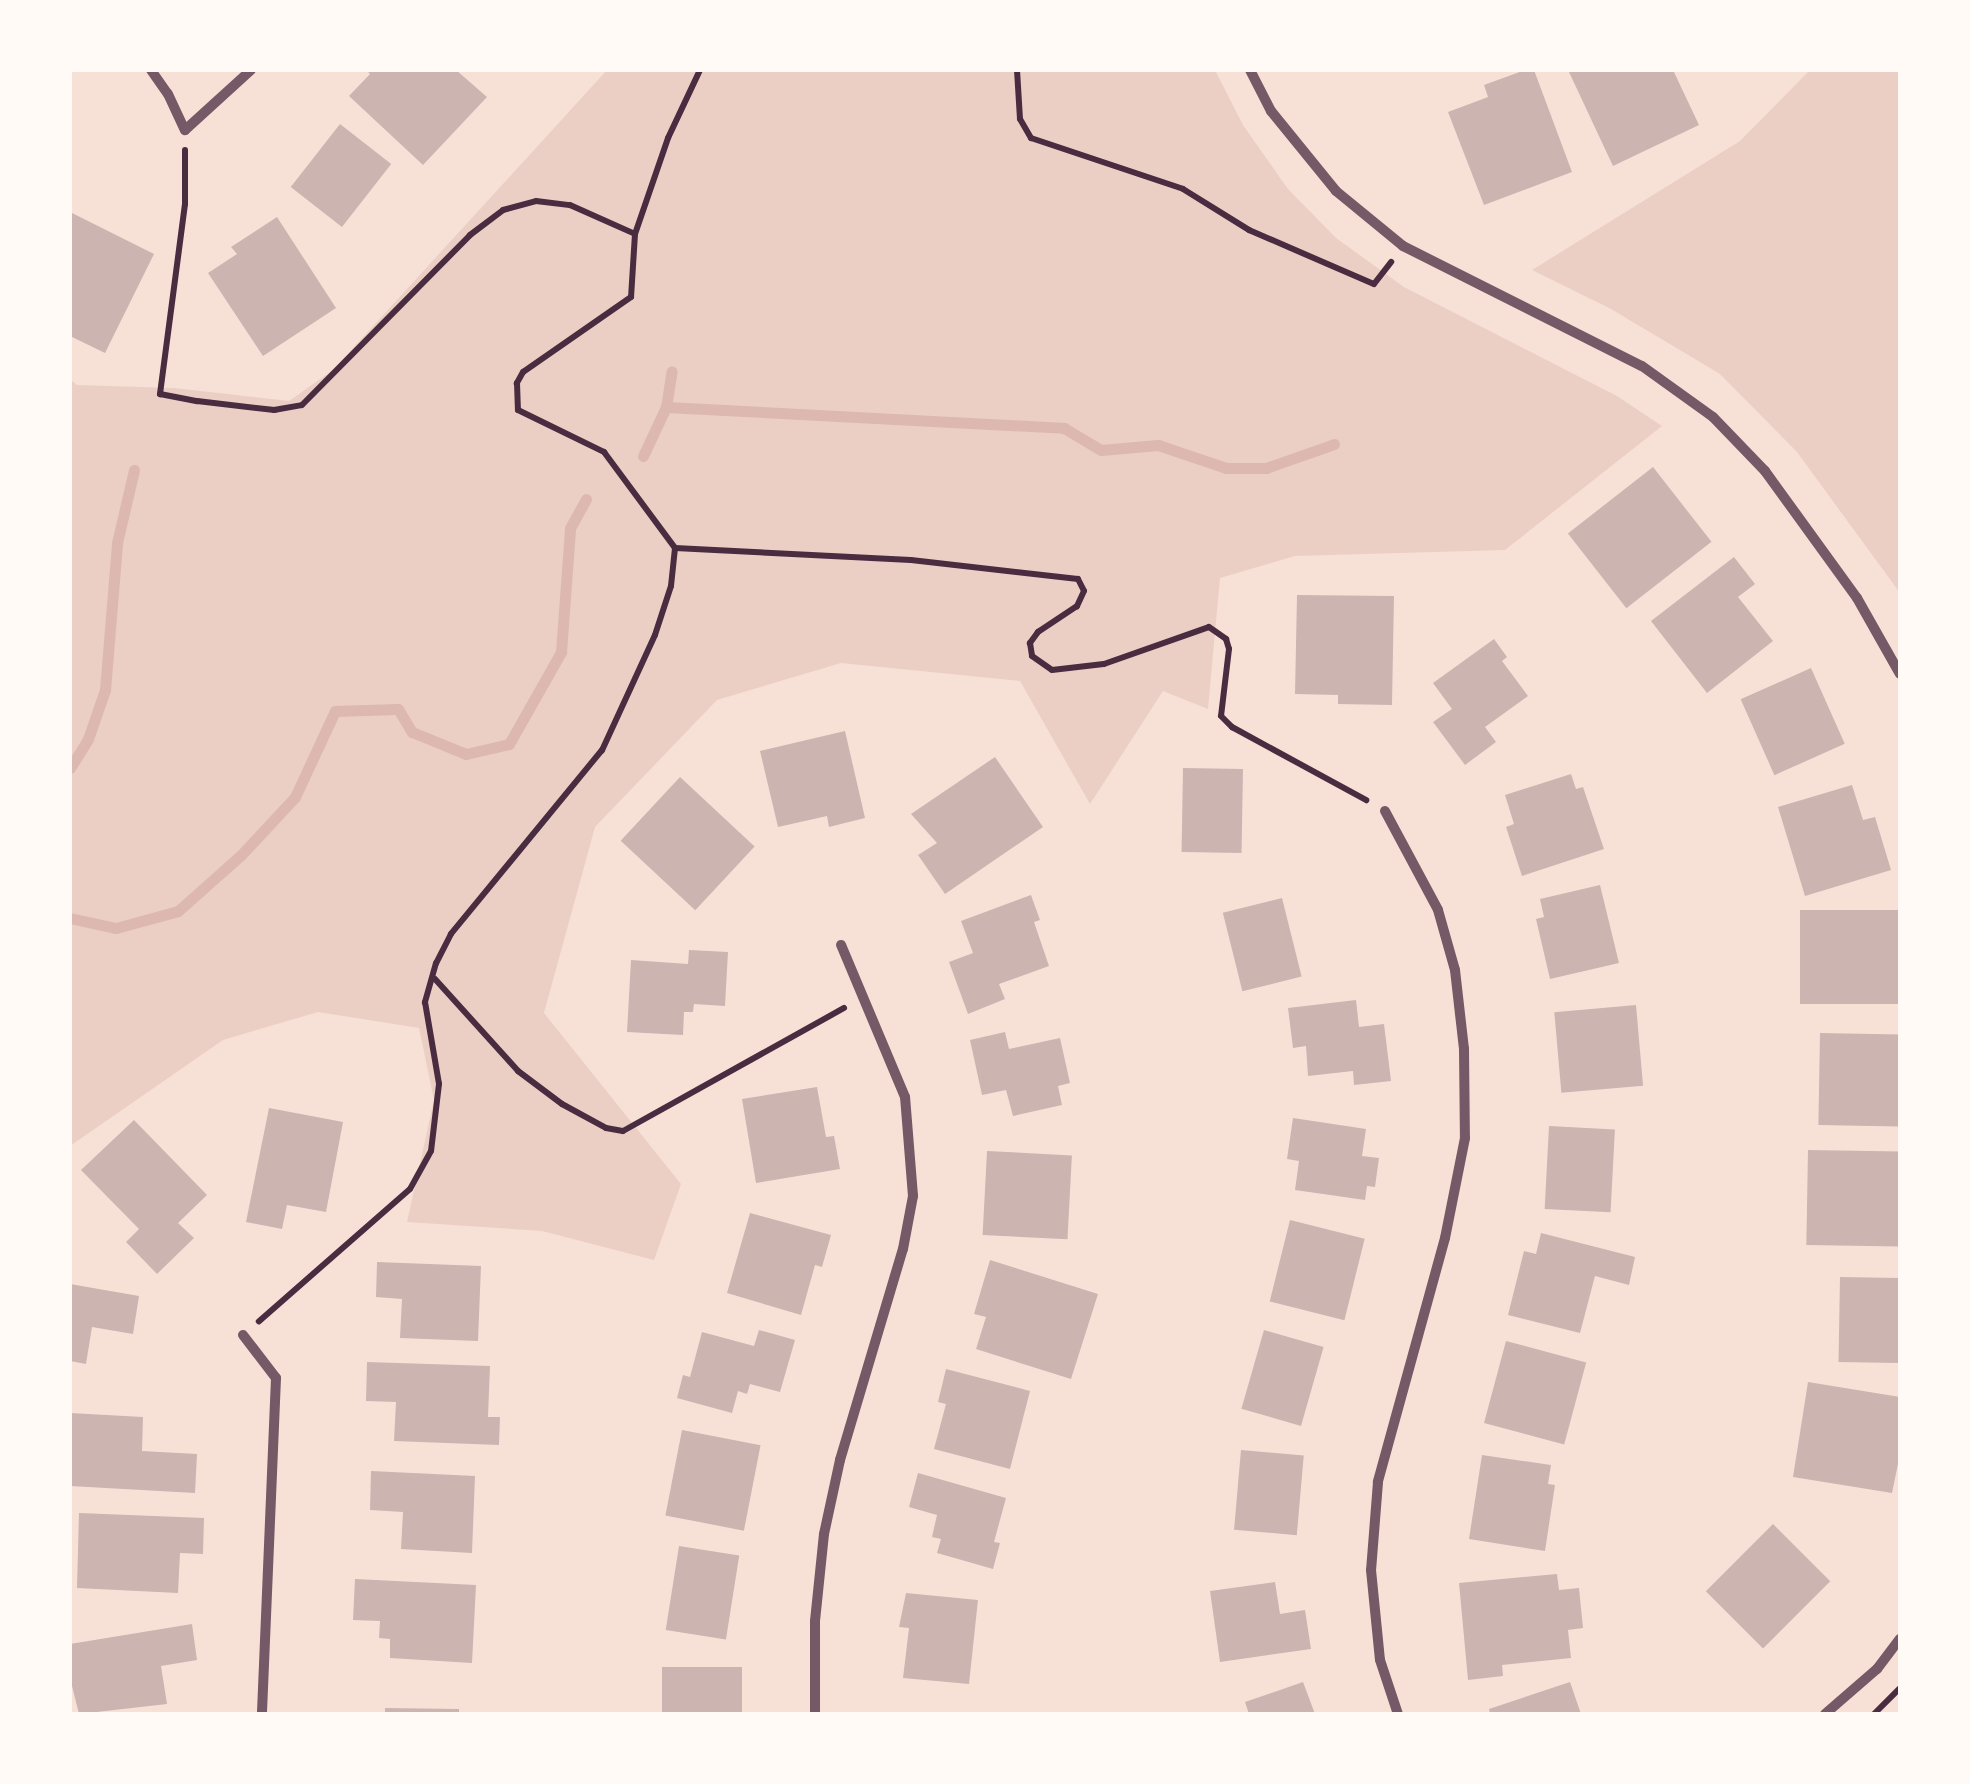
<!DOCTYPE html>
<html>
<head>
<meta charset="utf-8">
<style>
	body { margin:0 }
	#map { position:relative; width:1970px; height:1784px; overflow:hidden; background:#f7e1d7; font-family:"Crimson Pro",serif }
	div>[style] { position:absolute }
	.green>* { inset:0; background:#ebcfc5 }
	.stream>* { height:11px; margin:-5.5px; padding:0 5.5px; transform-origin:5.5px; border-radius:5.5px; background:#dcb8b0 }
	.building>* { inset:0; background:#ccb4b1; transform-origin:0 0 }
	.path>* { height:6px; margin:-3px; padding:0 3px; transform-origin:3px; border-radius:3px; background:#4a2c40 }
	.minor>* { height:10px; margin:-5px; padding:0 5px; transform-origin:5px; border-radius:5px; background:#755966 }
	span { translate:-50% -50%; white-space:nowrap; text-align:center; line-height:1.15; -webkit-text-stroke:9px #fffaf5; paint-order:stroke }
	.frame { position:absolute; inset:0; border:72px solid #fffaf5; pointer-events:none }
</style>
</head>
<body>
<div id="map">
	<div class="green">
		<div style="clip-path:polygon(607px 70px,1215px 70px,1243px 125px,1288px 189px,1336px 238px,1404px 287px,1617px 396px,1662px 426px,1505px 550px,1295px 556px,1220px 578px,1208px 709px,1163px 691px,1090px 804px,1020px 681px,841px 663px,717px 700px,595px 827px,544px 1013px,681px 1184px,654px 1260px,542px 1231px,407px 1222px,434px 1100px,419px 1028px,318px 1012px,223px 1040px,70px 1146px,70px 379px,77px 385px,174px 388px,289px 401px,333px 370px)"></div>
		<div style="clip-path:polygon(1810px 70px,1900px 70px,1900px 593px,1797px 452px,1720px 374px,1611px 309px,1532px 270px,1740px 141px)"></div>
	</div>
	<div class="stream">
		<div style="left:666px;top:407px;width:399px;rotate:3deg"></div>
		<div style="left:1064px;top:428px;width:43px;rotate:30.7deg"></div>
		<div style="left:1101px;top:450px;width:57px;rotate:-5deg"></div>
		<div style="left:1158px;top:445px;width:72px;rotate:18.7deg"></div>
		<div style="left:1226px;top:468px;width:40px"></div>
		<div style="left:1266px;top:468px;width:72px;rotate:-19.4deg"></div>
		<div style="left:643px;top:456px;width:54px;rotate:-64.9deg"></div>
		<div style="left:666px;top:407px;width:36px;rotate:-81deg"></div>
		<div style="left:70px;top:768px;width:34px;rotate:-58deg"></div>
		<div style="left:88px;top:739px;width:52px;rotate:-70.9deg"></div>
		<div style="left:105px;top:690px;width:147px;rotate:-85.3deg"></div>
		<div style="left:117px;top:543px;width:75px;rotate:-76.9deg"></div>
		<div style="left:70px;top:918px;width:47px;rotate:12.3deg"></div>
		<div style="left:116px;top:928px;width:64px;rotate:-15.3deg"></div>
		<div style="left:178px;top:911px;width:84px;rotate:-41.6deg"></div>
		<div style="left:241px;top:855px;width:79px;rotate:-47deg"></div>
		<div style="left:295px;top:797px;width:95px;rotate:-65.1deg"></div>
		<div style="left:335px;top:711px;width:63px;rotate:-1.8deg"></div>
		<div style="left:398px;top:709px;width:27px;rotate:59deg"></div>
		<div style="left:412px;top:732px;width:58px;rotate:22.2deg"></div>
		<div style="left:466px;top:754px;width:44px;rotate:-13.1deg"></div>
		<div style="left:509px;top:744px;width:106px;rotate:-60.5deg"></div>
		<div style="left:561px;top:652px;width:124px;rotate:-85.8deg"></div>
		<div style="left:570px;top:528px;width:33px;rotate:-61deg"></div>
	</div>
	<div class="building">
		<div style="clip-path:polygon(366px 70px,456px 70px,487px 97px,423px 165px,349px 96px,370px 74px)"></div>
		<div style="clip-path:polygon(1525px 70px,1534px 70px,1572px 172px,1484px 205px,1448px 112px,1488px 97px,1484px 85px)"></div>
		<div style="clip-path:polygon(1573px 70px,1673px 70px,1699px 125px,1613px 166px,1569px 72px)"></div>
		<div style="left:340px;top:124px;width:65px;height:80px;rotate:38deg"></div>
		<div style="clip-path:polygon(72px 213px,154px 254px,105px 353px,70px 336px)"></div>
		<div style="clip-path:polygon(277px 217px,336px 308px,263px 356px,208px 273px,237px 254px,231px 247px)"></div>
		<div style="left:1653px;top:467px;width:95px;height:108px;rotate:52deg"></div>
		<div style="clip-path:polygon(1734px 557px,1755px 584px,1738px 597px,1773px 641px,1707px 693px,1651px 621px)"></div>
		<div style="clip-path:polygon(1297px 595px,1394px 596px,1392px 705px,1338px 704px,1338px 695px,1295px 694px)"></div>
		<div style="clip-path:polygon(1494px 639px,1507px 657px,1502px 661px,1528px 696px,1485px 727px,1496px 742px,1465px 765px,1433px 722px,1452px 709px,1433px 683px)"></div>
		<div style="left:1811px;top:668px;width:83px;height:77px;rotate:66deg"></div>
		<div style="clip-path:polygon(845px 731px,865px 818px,829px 827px,827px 816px,778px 827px,760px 751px)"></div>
		<div style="clip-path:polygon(995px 757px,1043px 827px,945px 894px,918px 855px,937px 843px,911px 814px)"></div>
		<div style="left:1183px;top:768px;width:60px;height:84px;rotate:1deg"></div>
		<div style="clip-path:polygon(1571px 774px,1576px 789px,1583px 787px,1604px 849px,1522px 876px,1506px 827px,1514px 824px,1505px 795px)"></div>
		<div style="left:680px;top:777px;width:102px;height:87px;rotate:43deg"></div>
		<div style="clip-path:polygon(1852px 785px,1863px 820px,1875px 817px,1891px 870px,1805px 896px,1778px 807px)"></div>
		<div style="clip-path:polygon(1600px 885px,1619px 963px,1550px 979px,1536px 919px,1544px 917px,1540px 899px)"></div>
		<div style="clip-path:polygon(1031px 895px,1040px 920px,1034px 922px,1049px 966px,999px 984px,1005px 999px,968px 1014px,949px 962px,973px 953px,961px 921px)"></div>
		<div style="left:1282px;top:898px;width:81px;height:61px;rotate:76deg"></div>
		<div style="left:1900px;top:910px;width:94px;height:100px;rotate:90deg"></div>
		<div style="clip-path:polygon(689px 950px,728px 952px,725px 1006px,694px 1004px,693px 1012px,684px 1012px,683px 1035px,627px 1032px,631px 960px,688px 964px)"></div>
		<div style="clip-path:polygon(1356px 1000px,1359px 1027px,1384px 1024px,1391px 1081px,1354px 1085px,1353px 1071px,1308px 1076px,1306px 1046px,1293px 1048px,1288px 1008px)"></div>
		<div style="left:1636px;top:1005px;width:81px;height:82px;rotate:85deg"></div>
		<div style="clip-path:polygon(1005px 1032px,1009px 1049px,1060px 1038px,1070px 1083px,1058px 1086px,1062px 1105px,1013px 1116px,1006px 1090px,982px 1095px,970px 1040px)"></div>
		<div style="left:1820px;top:1033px;width:80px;height:92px;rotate:1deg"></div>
		<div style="clip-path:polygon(817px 1087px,826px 1137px,834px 1136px,840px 1169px,756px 1183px,742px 1099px)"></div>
		<div style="clip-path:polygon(269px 1108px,343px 1122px,326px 1212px,287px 1205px,282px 1229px,246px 1222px)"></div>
		<div style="clip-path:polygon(1293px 1118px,1366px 1129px,1362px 1156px,1379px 1158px,1375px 1187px,1367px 1186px,1365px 1200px,1295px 1190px,1299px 1161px,1287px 1159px)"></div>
		<div style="clip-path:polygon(134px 1120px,207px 1195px,178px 1223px,194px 1238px,157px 1274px,126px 1242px,139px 1229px,81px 1170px)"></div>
		<div style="left:1549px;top:1126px;width:66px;height:83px;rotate:3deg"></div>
		<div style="left:1808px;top:1150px;width:92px;height:95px;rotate:1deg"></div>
		<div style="left:987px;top:1151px;width:85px;height:84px;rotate:3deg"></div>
		<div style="clip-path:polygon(750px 1213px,831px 1235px,822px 1267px,815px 1265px,801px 1315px,727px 1293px)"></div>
		<div style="left:1290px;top:1220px;width:77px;height:84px;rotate:14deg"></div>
		<div style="clip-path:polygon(1541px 1233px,1635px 1257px,1629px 1285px,1595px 1276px,1580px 1333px,1508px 1315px,1524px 1251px,1536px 1254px)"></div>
		<div style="clip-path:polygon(990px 1260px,1098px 1294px,1071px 1379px,976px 1349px,986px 1317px,974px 1314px)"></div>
		<div style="clip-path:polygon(377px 1262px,481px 1266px,478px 1341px,400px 1338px,402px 1299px,376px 1297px)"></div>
		<div style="left:1840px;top:1277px;width:60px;height:85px;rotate:1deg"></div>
		<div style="clip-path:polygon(70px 1284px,139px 1296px,133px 1334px,92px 1327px,86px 1364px,70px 1361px)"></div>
		<div style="clip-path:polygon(759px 1330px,795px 1340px,780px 1392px,750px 1384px,747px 1394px,738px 1391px,732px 1413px,677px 1398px,683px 1375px,690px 1377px,702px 1332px,754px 1346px)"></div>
		<div style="left:1264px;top:1330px;width:62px;height:82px;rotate:16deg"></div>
		<div style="left:1506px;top:1341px;width:83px;height:85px;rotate:15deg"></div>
		<div style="clip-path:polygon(367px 1362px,490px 1366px,488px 1417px,500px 1417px,499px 1445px,394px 1441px,396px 1402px,366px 1401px)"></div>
		<div style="clip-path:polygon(946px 1369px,1030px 1391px,1010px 1469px,934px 1449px,946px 1404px,938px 1402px)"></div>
		<div style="clip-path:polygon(1808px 1382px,1900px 1397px,1900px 1454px,1892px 1493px,1793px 1477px)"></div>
		<div style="clip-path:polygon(70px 1413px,143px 1417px,142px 1451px,197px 1454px,195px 1493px,70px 1486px)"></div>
		<div style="left:682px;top:1430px;width:80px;height:87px;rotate:11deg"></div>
		<div style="left:1241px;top:1450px;width:63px;height:80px;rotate:5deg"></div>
		<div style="clip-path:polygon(1482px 1455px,1551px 1465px,1548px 1484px,1555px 1485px,1545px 1551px,1469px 1539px)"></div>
		<div style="clip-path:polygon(371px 1471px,475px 1476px,472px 1553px,401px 1549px,403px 1512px,370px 1510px)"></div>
		<div style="clip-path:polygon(918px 1473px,1006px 1498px,994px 1542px,1000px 1543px,993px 1569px,937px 1553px,941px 1539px,932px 1537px,937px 1515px,909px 1507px)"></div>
		<div style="clip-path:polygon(79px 1513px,204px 1518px,203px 1554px,180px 1553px,178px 1593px,77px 1588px)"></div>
		<div style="left:1773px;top:1524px;width:81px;height:95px;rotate:45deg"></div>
		<div style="left:679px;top:1546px;width:61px;height:85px;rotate:9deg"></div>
		<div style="clip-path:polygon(1557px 1574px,1559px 1590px,1579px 1588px,1583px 1628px,1568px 1630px,1571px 1658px,1502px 1665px,1503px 1676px,1468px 1680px,1459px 1583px)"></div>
		<div style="clip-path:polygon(355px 1579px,476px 1585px,472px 1663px,390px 1658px,390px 1639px,379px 1638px,380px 1621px,353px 1620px)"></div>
		<div style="clip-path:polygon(1275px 1582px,1280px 1614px,1305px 1610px,1311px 1649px,1220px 1662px,1210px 1591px)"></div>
		<div style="clip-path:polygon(906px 1593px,978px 1600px,969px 1684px,903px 1678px,909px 1628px,899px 1627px)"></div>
		<div style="clip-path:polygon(192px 1624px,197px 1660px,161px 1666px,167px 1704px,79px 1714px,70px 1678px,70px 1644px)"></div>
		<div style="left:662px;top:1667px;width:80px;height:47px"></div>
		<div style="clip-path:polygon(1303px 1682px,1315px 1714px,1249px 1714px,1245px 1702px)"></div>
		<div style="clip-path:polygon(1570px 1682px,1581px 1714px,1490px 1714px,1489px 1709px)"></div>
		<div style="clip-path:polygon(385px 1708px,459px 1709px,459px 1714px,385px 1714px)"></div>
	</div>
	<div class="path">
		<div style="left:1017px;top:70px;width:49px;rotate:86.5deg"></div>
		<div style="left:1020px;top:119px;width:22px;rotate:60deg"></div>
		<div style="left:1031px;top:138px;width:160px;rotate:18.5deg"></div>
		<div style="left:1183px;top:189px;width:78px;rotate:31.8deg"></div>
		<div style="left:1249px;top:230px;width:136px;rotate:23.4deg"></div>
		<div style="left:1374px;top:284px;width:28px;rotate:-52deg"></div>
		<div style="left:185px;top:150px;width:54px;rotate:90deg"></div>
		<div style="left:185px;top:204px;width:192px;rotate:97.5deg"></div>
		<div style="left:160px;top:394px;width:38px;rotate:11deg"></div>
		<div style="left:197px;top:401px;width:78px;rotate:6.7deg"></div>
		<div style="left:274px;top:410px;width:28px;rotate:-10deg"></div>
		<div style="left:302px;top:405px;width:239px;rotate:-45.3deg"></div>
		<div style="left:470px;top:235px;width:41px;rotate:-37.1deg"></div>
		<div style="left:503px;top:210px;width:34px;rotate:-15deg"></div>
		<div style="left:536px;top:201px;width:34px;rotate:7deg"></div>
		<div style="left:570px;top:205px;width:71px;rotate:24deg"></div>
		<div style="left:635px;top:234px;width:63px;rotate:93.6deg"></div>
		<div style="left:631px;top:297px;width:131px;rotate:145.2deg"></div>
		<div style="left:523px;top:372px;width:13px;rotate:119deg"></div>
		<div style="left:517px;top:383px;width:27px;rotate:88deg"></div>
		<div style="left:518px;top:410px;width:96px;rotate:26deg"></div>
		<div style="left:604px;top:452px;width:119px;rotate:53.5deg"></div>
		<div style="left:675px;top:548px;width:38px;rotate:96deg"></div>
		<div style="left:671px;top:586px;width:52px;rotate:108.1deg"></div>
		<div style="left:655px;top:635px;width:127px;rotate:114.7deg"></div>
		<div style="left:602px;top:750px;width:238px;rotate:129.4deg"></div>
		<div style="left:451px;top:934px;width:33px;rotate:117deg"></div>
		<div style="left:436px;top:963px;width:41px;rotate:105.8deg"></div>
		<div style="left:425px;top:1002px;width:83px;rotate:80.3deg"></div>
		<div style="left:439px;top:1084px;width:67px;rotate:96.8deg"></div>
		<div style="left:431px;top:1151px;width:43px;rotate:118.9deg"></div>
		<div style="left:410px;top:1189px;width:201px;rotate:138.8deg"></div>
		<div style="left:635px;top:234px;width:102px;rotate:-71deg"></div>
		<div style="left:668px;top:138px;width:75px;rotate:-64.8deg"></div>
		<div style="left:675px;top:548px;width:236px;rotate:2.9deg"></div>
		<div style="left:911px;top:560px;width:168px;rotate:6.5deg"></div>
		<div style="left:1078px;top:579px;width:13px;rotate:63deg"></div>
		<div style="left:1084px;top:591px;width:17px;rotate:115deg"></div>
		<div style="left:1077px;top:606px;width:47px;rotate:146.3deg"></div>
		<div style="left:1038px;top:632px;width:14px;rotate:126deg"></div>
		<div style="left:1030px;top:643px;width:13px;rotate:81deg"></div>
		<div style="left:1032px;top:656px;width:24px;rotate:35deg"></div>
		<div style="left:1052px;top:670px;width:52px;rotate:-6.6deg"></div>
		<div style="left:1104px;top:664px;width:111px;rotate:-19.4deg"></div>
		<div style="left:1209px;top:627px;width:21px;rotate:35deg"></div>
		<div style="left:1226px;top:639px;width:10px;rotate:73deg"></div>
		<div style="left:1229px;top:649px;width:67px;rotate:96.8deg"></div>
		<div style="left:1221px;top:716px;width:16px;rotate:45deg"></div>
		<div style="left:1232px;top:727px;width:153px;rotate:28.6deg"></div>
		<div style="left:435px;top:979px;width:124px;rotate:47.9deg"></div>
		<div style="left:518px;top:1071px;width:55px;rotate:36.9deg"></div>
		<div style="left:562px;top:1104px;width:50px;rotate:28.6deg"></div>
		<div style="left:606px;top:1128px;width:17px;rotate:10deg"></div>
		<div style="left:623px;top:1131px;width:253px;rotate:-29.1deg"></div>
		<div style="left:1874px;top:1714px;width:37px;rotate:-45deg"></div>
	</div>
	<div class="minor">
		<div style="left:151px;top:70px;width:29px;rotate:55deg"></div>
		<div style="left:168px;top:94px;width:40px;rotate:65deg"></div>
		<div style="left:185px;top:130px;width:89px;rotate:-42.3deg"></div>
		<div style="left:1250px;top:70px;width:46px;rotate:62.9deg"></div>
		<div style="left:1271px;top:111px;width:103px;rotate:50.9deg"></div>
		<div style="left:1336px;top:191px;width:87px;rotate:39.4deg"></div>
		<div style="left:1403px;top:246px;width:267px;rotate:26.7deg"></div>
		<div style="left:1642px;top:366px;width:87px;rotate:35.7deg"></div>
		<div style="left:1713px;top:417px;width:75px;rotate:46.1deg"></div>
		<div style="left:1765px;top:471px;width:157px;rotate:54.1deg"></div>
		<div style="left:1857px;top:598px;width:87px;rotate:60.5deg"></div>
		<div style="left:1385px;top:811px;width:112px;rotate:61.8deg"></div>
		<div style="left:1438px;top:910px;width:62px;rotate:74.2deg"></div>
		<div style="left:1455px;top:970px;width:80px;rotate:83.5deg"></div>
		<div style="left:1464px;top:1049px;width:89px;rotate:89.4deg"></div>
		<div style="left:1465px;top:1138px;width:102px;rotate:101.3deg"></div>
		<div style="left:1445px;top:1238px;width:253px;rotate:105.4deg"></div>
		<div style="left:1378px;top:1482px;width:88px;rotate:94.5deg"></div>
		<div style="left:1371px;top:1570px;width:90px;rotate:84.3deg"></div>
		<div style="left:1380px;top:1660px;width:57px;rotate:71.6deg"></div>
		<div style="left:243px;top:1335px;width:54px;rotate:52.5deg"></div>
		<div style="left:276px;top:1378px;width:336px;rotate:92.4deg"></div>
		<div style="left:815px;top:1714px;width:93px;rotate:-90deg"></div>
		<div style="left:815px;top:1621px;width:87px;rotate:-84.1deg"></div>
		<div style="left:824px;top:1534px;width:76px;rotate:-77.8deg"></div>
		<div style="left:840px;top:1460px;width:220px;rotate:-73.4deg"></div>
		<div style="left:903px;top:1249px;width:54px;rotate:-79.3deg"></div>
		<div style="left:913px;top:1196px;width:99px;rotate:-94.6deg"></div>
		<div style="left:905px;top:1097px;width:165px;rotate:-112.8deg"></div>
		<div style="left:1825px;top:1714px;width:69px;rotate:-40.9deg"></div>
		<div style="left:1877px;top:1669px;width:38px;rotate:-53deg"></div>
	</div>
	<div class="frame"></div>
</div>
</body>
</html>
